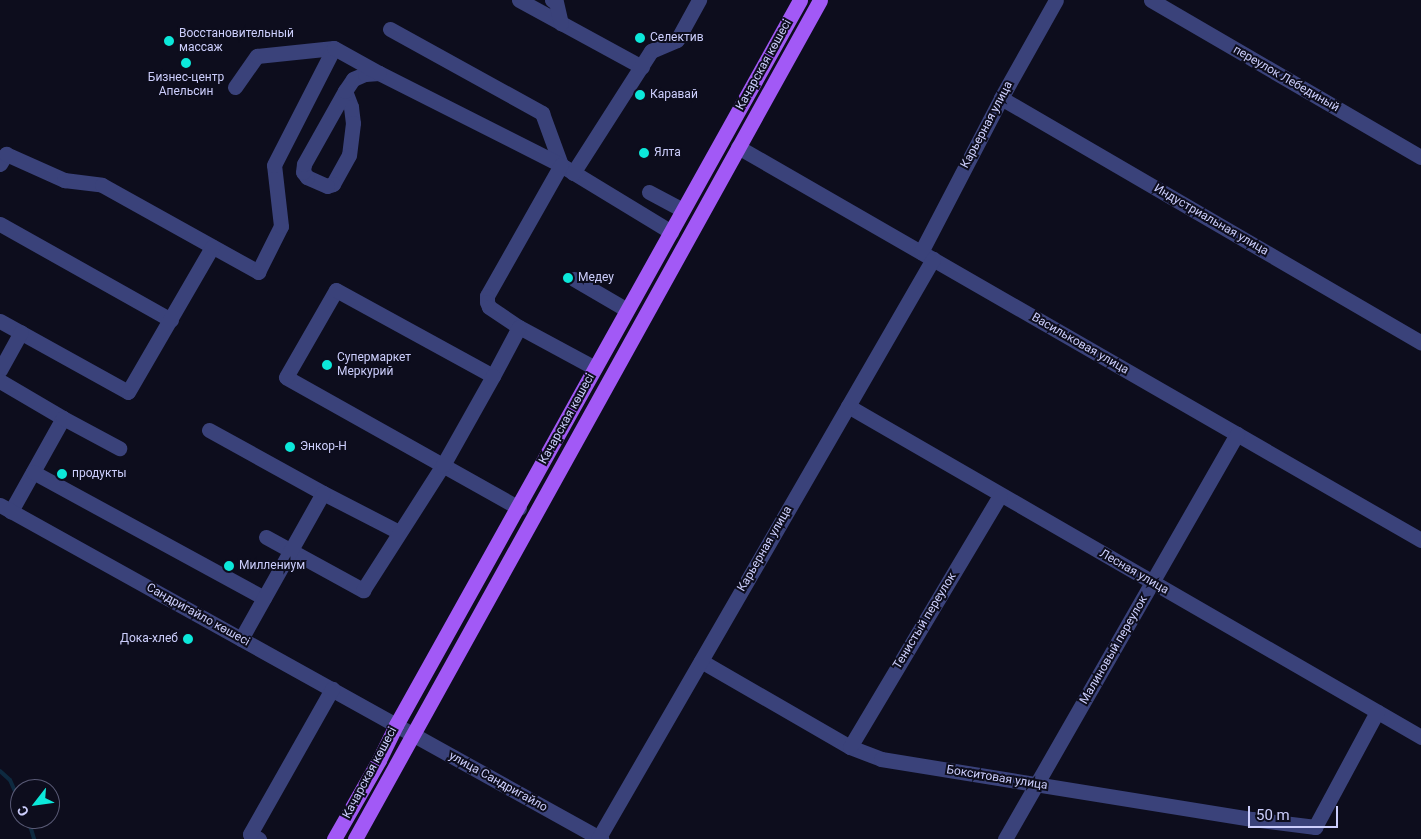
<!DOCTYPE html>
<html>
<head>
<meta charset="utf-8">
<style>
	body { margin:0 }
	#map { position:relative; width:1421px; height:839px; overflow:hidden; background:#0d0d1d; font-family:Roboto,sans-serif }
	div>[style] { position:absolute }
	.stream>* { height:4px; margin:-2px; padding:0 2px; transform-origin:2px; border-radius:2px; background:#0e2a40 }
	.minor>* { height:15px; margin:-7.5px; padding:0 7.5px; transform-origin:7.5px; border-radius:7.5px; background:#3a427a }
	.major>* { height:15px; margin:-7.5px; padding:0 7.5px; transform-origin:7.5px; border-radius:7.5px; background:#a259f6 }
	.dots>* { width:14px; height:14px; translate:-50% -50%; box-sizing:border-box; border:2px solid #0d0d1d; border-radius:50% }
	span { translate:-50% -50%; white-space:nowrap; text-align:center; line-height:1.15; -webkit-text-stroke:4px #0d0d1d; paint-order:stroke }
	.poi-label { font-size:12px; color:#cccefc }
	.left { translate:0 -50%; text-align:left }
	.right { translate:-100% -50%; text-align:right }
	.street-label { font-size:12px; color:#cccefc }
	.north { position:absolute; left:10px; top:779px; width:50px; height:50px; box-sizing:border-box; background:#0d0d1d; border:1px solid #595a76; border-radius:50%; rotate:240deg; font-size:14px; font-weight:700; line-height:20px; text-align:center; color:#cccefc }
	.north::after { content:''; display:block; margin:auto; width:18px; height:22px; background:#0ce8da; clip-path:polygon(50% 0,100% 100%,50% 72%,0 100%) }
	.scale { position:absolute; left:1248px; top:806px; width:90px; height:22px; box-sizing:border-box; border:2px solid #cccefc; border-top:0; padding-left:6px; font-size:15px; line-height:18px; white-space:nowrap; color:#cccefc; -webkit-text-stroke:4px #0d0d1d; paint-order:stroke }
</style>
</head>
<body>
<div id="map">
	<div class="stream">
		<div style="left:0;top:771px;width:13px;rotate:42deg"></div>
		<div style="left:10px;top:780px;width:24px;rotate:66deg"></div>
		<div style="left:28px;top:819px;width:21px;rotate:73deg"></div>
	</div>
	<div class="minor">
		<div style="left:519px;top:0;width:140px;rotate:28.6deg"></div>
		<div style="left:552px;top:0;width:4px;rotate:27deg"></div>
		<div style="left:556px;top:2px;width:22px;rotate:77deg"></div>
		<div style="left:1151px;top:0;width:312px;rotate:30.2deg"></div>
		<div style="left:390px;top:29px;width:174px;rotate:28.9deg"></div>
		<div style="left:542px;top:113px;width:55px;rotate:69.9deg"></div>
		<div style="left:561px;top:165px;width:129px;rotate:31.3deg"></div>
		<div style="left:235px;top:87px;width:38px;rotate:-55deg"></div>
		<div style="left:257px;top:56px;width:77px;rotate:-5.9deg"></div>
		<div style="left:345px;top:91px;width:17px;rotate:69deg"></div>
		<div style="left:351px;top:107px;width:16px;rotate:83deg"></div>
		<div style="left:353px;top:123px;width:32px;rotate:97deg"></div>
		<div style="left:349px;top:155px;width:33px;rotate:119deg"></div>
		<div style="left:333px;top:184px;width:6px;rotate:162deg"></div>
		<div style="left:327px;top:186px;width:22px;rotate:-156deg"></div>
		<div style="left:307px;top:177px;width:6px;rotate:-129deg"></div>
		<div style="left:303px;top:172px;width:8px;rotate:-83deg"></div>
		<div style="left:304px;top:164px;width:84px;rotate:-60.7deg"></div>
		<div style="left:345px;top:91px;width:14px;rotate:-56deg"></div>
		<div style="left:353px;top:79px;width:13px;rotate:-23deg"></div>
		<div style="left:365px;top:74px;width:14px;rotate:-4deg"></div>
		<div style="left:379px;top:73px;width:204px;rotate:26.8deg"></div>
		<div style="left:561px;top:165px;width:150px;rotate:119.5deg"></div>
		<div style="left:487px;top:296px;width:6px;rotate:90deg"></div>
		<div style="left:487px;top:302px;width:5px;rotate:68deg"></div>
		<div style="left:489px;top:307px;width:36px;rotate:34deg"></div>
		<div style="left:519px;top:327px;width:86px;rotate:28.3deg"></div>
		<div style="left:1001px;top:98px;width:486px;rotate:30.2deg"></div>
		<div style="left:738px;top:147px;width:788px;rotate:29.92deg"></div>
		<div style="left:0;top:164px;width:12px;rotate:-59deg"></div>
		<div style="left:6px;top:154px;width:64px;rotate:24.1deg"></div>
		<div style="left:64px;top:180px;width:38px;rotate:7deg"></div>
		<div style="left:102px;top:185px;width:179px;rotate:29.1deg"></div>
		<div style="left:258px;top:272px;width:51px;rotate:-63.4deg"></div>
		<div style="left:281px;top:226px;width:61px;rotate:-96.5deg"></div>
		<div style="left:274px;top:165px;width:131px;rotate:-62.9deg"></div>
		<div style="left:334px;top:48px;width:51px;rotate:29.1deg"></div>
		<div style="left:573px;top:173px;width:145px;rotate:-57.4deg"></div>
		<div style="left:651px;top:51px;width:28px;rotate:-23deg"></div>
		<div style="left:677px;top:40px;width:46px;rotate:-61.2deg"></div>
		<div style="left:649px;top:192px;width:38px;rotate:28deg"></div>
		<div style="left:0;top:224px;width:196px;rotate:29.3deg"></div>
		<div style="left:921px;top:252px;width:174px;rotate:-62.5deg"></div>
		<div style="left:1001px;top:98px;width:112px;rotate:-60.7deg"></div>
		<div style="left:574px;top:279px;width:61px;rotate:30.3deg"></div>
		<div style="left:0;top:321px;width:146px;rotate:29deg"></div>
		<div style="left:128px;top:392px;width:168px;rotate:-59.9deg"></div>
		<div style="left:0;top:370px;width:43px;rotate:-61.1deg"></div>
		<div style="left:0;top:381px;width:73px;rotate:30.4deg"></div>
		<div style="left:63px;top:418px;width:107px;rotate:119.2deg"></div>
		<div style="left:848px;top:406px;width:662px;rotate:30.01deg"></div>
		<div style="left:63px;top:418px;width:64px;rotate:28.2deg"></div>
		<div style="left:209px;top:430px;width:130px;rotate:28.9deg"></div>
		<div style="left:323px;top:493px;width:85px;rotate:27.2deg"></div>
		<div style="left:33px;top:472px;width:263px;rotate:28.6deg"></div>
		<div style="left:0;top:505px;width:688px;rotate:29.06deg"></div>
		<div style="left:519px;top:508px;width:267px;rotate:-150.7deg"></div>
		<div style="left:286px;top:377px;width:100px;rotate:-60.1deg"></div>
		<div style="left:336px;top:290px;width:179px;rotate:28.7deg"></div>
		<div style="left:493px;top:376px;width:55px;rotate:-62deg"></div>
		<div style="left:266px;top:537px;width:111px;rotate:28.7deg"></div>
		<div style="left:363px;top:590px;width:148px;rotate:-57.4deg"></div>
		<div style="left:443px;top:465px;width:102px;rotate:-60.7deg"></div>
		<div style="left:241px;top:639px;width:167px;rotate:-60.7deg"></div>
		<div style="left:701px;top:661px;width:172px;rotate:30deg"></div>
		<div style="left:850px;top:747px;width:33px;rotate:21deg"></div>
		<div style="left:881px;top:759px;width:376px;rotate:9.2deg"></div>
		<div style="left:1252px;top:819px;width:64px;rotate:7.2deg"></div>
		<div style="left:1315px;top:827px;width:131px;rotate:-61.7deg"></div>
		<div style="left:850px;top:747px;width:293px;rotate:-59.2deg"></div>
		<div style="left:259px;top:839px;width:10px;rotate:-151deg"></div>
		<div style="left:250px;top:834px;width:167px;rotate:-60.5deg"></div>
		<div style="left:598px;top:839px;width:670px;rotate:-59.99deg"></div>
		<div style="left:1005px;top:839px;width:467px;rotate:-60.2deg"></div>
	</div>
	<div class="major">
		<div style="left:334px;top:839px;width:91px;rotate:-60.3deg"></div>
		<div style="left:379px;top:760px;width:39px;rotate:-64deg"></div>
		<div style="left:396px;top:725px;width:830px;rotate:-60.87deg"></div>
		<div style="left:355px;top:839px;width:959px;rotate:-61deg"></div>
	</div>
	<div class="dots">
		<div style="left:640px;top:38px;background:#0ce8da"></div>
		<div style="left:169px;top:41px;background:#0ce8da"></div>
		<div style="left:186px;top:63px;background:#0ce8da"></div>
		<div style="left:640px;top:95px;background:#0ce8da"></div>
		<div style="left:644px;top:153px;background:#0ce8da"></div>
		<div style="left:568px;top:278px;background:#0ce8da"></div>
		<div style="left:327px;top:365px;background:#0ce8da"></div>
		<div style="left:290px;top:447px;background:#0ce8da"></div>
		<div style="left:62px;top:474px;background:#0ce8da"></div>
		<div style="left:229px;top:566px;background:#0ce8da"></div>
		<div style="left:188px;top:639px;background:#0ce8da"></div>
	</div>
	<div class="poi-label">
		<span class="left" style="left:179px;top:41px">Восстановительный<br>массаж</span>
		<span class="left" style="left:650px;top:38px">Селектив</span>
		<span style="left:186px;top:85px">Бизнес-центр<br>Апельсин</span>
		<span class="left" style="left:650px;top:95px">Каравай</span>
		<span class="left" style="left:654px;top:153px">Ялта</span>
		<span class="left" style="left:578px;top:278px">Медеу</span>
		<span class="left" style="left:337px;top:365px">Супермаркет<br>Меркурий</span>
		<span class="left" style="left:300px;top:447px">Энкор-Н</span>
		<span class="left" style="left:72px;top:474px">продукты</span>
		<span class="left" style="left:239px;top:566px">Миллениум</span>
		<span class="right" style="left:178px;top:639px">Дока-хлеб</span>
	</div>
	<div class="street-label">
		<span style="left:764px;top:65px;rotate:-61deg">Качарская көшесі</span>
		<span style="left:1286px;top:79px;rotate:30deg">переулок Лебединый</span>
		<span style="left:987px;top:125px;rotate:-62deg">Карьерная улица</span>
		<span style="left:1211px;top:220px;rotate:30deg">Индустриальная улица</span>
		<span style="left:1080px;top:344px;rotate:30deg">Васильковая улица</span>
		<span style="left:567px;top:419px;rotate:-61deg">Качарская көшесі</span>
		<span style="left:765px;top:549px;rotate:-60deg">Карьерная улица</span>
		<span style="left:1134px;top:572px;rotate:30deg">Лесная улица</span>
		<span style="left:198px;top:615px;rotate:29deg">Сандригайло көшесі</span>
		<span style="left:925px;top:621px;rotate:-59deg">Тенистый переулок</span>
		<span style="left:1114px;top:650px;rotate:-60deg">Малиновый переулок</span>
		<span style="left:370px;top:773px;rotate:-62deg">Качарская көшесі</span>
		<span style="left:997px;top:778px;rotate:9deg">Бокситовая улица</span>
		<span style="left:498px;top:782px;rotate:29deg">улица Сандригайло</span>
	</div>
	<div class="north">С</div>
	<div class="scale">50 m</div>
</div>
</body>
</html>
